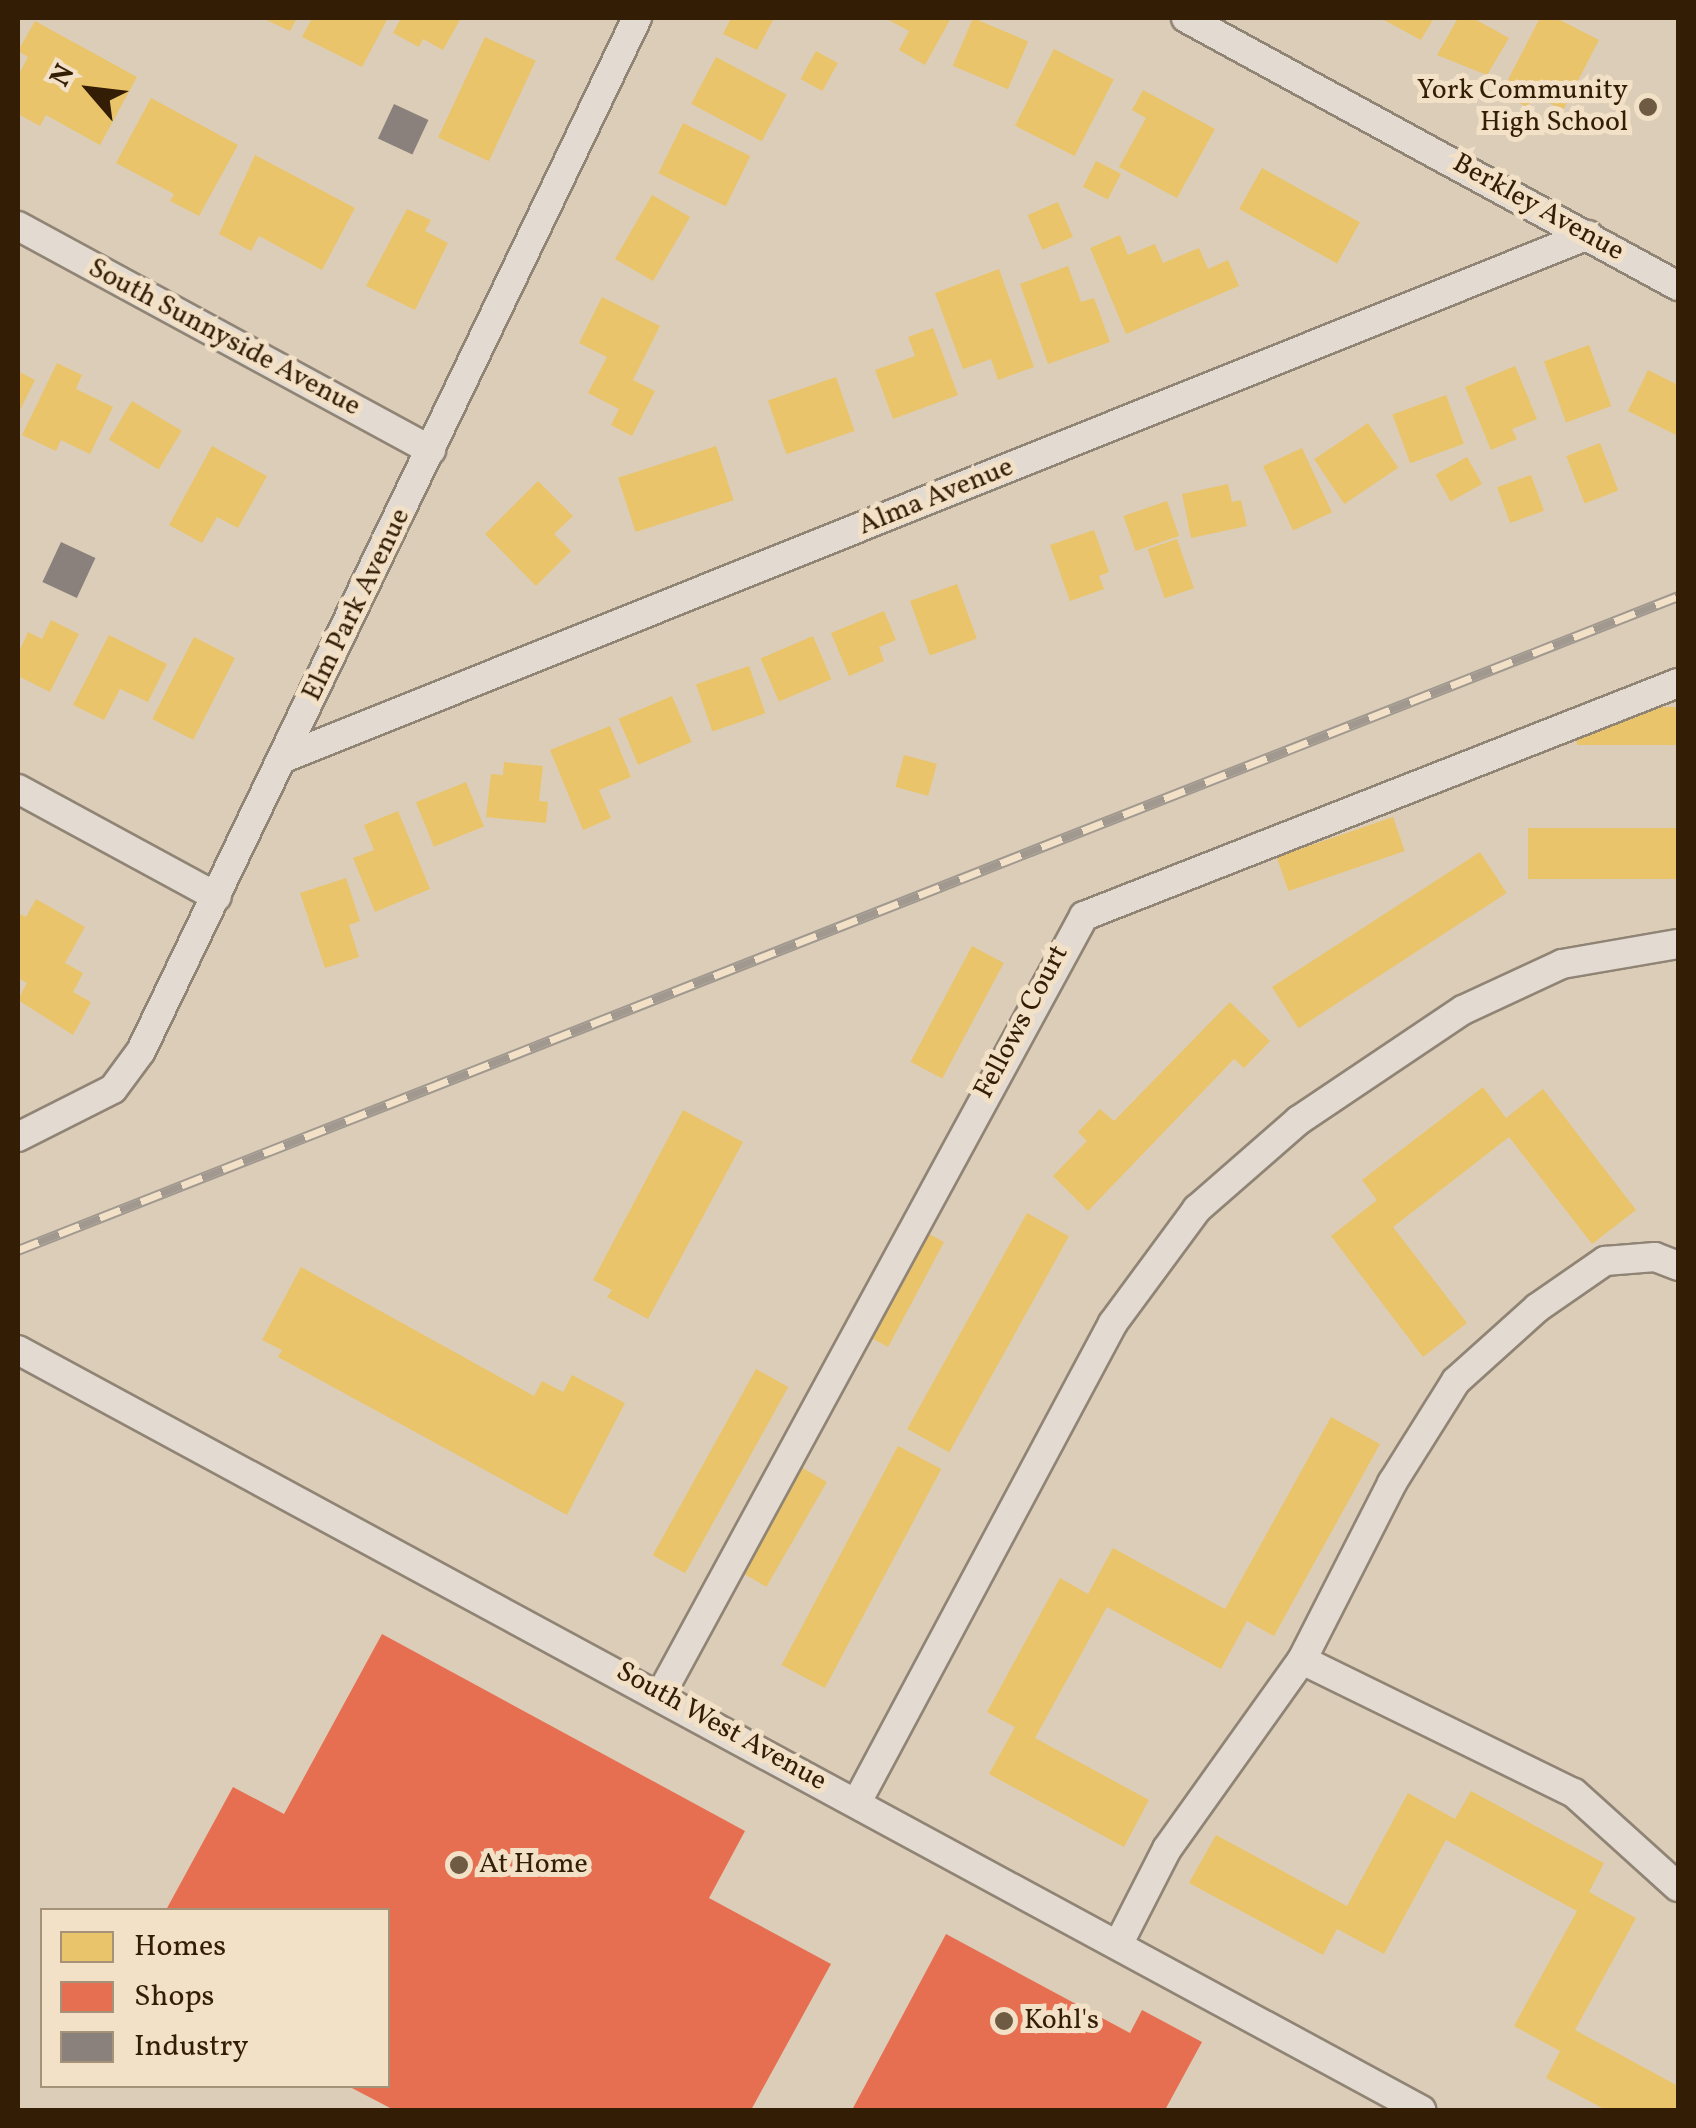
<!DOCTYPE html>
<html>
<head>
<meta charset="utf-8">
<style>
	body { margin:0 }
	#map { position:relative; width:1696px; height:2128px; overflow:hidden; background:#dccdb8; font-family:Vollkorn,serif }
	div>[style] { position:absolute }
	.homes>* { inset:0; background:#e9c46a; transform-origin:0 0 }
	.shops>* { inset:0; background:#e76f51 }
	.industry>* { inset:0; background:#8a817c; transform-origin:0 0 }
	.roads { filter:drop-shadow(2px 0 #908475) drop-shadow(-2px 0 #908475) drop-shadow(0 2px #908475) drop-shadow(0 -2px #908475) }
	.street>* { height:28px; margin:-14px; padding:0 14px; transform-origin:14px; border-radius:14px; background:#e3dbd1 }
	.rail>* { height:11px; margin-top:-5.5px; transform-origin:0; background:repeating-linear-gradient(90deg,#f2e0c7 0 22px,#a1998f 0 44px); box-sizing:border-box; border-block:2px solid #a1998f }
	.dots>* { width:28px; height:28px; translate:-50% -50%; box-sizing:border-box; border:5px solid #f2e0c7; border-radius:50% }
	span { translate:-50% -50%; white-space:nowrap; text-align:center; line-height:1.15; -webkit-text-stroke:10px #f2e0c7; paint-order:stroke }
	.poi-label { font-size:28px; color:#341d05 }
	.right { translate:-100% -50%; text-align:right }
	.left { translate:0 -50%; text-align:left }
	.street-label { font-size:28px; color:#341d05 }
	.frame { position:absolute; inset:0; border:20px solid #341d05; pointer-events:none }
	.legend { position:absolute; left:40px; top:1908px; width:350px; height:180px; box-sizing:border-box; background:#f2e0c7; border:2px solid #a69279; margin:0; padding:12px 18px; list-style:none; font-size:30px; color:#341d05 }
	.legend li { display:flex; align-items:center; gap:20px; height:50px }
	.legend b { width:50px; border:2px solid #a69279 }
	.north { position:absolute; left:40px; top:40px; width:100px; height:100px; -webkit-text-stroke:8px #f2e0c7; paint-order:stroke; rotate:298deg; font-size:28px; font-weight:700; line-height:40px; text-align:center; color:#341d05 }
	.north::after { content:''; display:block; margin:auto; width:35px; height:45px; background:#341d05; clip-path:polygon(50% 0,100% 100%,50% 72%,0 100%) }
</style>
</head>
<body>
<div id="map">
	<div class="homes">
		<div style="clip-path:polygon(262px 18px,297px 18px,290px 31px)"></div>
		<div style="clip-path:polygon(312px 18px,388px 18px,362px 67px,302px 37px)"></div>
		<div style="clip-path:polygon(401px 18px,461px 18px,443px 50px,423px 39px,419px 47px,393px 33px)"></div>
		<div style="clip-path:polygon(731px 18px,773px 20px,757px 50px,723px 34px)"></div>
		<div style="clip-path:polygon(885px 18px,951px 18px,925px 65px,899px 50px,909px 31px)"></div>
		<div style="left:973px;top:18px;width:60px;height:52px;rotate:23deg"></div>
		<div style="clip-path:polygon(1380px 18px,1434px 18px,1421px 40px)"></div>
		<div style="clip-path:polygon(1458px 18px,1473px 18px,1509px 38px,1487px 75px,1437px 55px)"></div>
		<div style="clip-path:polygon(1540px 18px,1556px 18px,1599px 40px,1563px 110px,1534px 95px,1527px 107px,1501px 93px)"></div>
		<div style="clip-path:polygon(35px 21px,137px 77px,100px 145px,46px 115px,40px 126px,18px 114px,18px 76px,28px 57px,18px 51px)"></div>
		<div style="left:485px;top:37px;width:56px;height:111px;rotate:25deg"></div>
		<div style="left:1054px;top:49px;width:67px;height:86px;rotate:27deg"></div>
		<div style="left:816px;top:51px;width:25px;height:32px;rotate:29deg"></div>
		<div style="left:716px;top:57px;width:80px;height:53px;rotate:28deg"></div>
		<div style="clip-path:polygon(1143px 90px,1215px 129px,1177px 198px,1119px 167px,1146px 118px,1132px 110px)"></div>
		<div style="clip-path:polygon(151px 98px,238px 145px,199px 216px,170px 201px,174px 194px,116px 163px)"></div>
		<div style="left:683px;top:123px;width:75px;height:56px;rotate:26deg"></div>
		<div style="clip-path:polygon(255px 155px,355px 208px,322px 270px,259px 236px,251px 251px,219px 234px)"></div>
		<div style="left:1096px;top:161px;width:28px;height:29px;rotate:27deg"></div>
		<div style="left:1262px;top:168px;width:112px;height:47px;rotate:29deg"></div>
		<div style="left:652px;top:195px;width:44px;height:74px;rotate:30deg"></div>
		<div style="left:1058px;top:202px;width:38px;height:33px;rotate:67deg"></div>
		<div style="clip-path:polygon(407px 209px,431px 220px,425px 231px,448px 243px,415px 310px,366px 286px)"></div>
		<div style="clip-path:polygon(1120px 235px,1128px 255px,1155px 244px,1163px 263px,1199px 248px,1208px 269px,1228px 260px,1239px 286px,1126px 334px,1090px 248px)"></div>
		<div style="clip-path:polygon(1068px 266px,1081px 302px,1094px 298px,1110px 342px,1048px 364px,1020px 284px)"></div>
		<div style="clip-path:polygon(999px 269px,1034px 367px,998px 380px,991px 359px,963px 369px,935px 293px)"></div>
		<div style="clip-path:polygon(602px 297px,660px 326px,633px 380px,655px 391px,632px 436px,611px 425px,619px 409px,588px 393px,607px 357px,579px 343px)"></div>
		<div style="clip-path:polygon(933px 328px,958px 395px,893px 419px,875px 370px,915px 356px,908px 337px)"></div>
		<div style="left:1589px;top:345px;width:65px;height:48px;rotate:70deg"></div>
		<div style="clip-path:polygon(57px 363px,82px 375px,76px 389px,113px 407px,90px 454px,61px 440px,56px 451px,22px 435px)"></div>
		<div style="clip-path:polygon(1515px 366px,1537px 419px,1512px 429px,1517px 439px,1491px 450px,1465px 387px)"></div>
		<div style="clip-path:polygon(1648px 370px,1678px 385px,1678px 436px,1628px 411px)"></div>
		<div style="clip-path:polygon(18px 371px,35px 380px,18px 414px)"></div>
		<div style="left:836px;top:377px;width:57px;height:72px;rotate:71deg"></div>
		<div style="left:1446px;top:395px;width:52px;height:57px;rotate:70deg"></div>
		<div style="left:132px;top:401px;width:58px;height:45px;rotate:31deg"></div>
		<div style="left:1368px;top:423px;width:54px;height:65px;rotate:56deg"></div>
		<div style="left:1600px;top:443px;width:51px;height:36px;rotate:69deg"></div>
		<div style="clip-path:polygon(212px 446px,267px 476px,238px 528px,217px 517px,202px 543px,169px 525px)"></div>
		<div style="left:716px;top:446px;width:57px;height:103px;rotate:72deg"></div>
		<div style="left:1302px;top:448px;width:71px;height:43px;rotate:65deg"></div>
		<div style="left:1467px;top:457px;width:31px;height:36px;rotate:61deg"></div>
		<div style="left:1531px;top:475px;width:38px;height:36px;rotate:70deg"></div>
		<div style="clip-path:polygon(538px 481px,573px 516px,554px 534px,571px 551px,536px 586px,485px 534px)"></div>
		<div style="clip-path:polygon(1228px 484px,1232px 502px,1241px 500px,1247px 526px,1191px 538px,1182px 494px)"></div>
		<div style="left:1167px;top:501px;width:37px;height:46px;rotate:71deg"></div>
		<div style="clip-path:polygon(1094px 530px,1109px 572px,1099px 576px,1104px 589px,1070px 601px,1050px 545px)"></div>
		<div style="left:1177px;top:539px;width:52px;height:31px;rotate:71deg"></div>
		<div style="left:957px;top:584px;width:58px;height:50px;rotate:70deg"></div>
		<div style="clip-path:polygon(884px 611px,896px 640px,879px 647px,884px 661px,849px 676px,831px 633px)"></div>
		<div style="clip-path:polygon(51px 620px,79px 634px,50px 692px,18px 676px,18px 654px,28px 632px,42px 639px)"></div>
		<div style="clip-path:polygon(109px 635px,167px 664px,148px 702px,120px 689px,104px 720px,73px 705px)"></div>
		<div style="left:813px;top:636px;width:47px;height:57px;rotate:67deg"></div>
		<div style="left:194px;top:637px;width:46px;height:92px;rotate:27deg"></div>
		<div style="left:749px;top:666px;width:50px;height:56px;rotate:71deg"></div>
		<div style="left:672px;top:696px;width:50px;height:58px;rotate:67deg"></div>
		<div style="left:1678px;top:707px;width:38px;height:101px;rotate:90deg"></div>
		<div style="clip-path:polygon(610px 726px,631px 777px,599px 790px,611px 818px,583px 830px,550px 750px)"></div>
		<div style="left:904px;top:755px;width:34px;height:33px;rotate:15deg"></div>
		<div style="clip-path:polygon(504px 762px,543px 766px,539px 801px,548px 802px,546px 823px,486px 817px,491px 774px,503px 775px)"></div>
		<div style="left:466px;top:782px;width:48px;height:54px;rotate:68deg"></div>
		<div style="clip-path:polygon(398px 811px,430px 889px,375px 912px,353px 858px,374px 850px,364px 825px)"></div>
		<div style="left:1393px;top:817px;width:36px;height:123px;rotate:71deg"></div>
		<div style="left:1678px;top:828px;width:51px;height:150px;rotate:90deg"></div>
		<div style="left:1480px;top:852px;width:49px;height:248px;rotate:57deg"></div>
		<div style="clip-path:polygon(346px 878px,360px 921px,349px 925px,359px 957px,325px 968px,300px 893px)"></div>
		<div style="clip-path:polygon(36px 899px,85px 927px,65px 963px,83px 973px,73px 992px,91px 1002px,73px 1035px,18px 1000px,27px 983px,18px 978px,18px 913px,26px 917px)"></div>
		<div style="left:972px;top:946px;width:36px;height:131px;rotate:28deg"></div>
		<div style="clip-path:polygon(1230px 1002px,1270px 1041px,1244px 1068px,1234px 1059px,1088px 1211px,1053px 1176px,1087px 1141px,1078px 1132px,1100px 1109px,1114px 1121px)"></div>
		<div style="clip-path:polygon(1483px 1087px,1506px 1118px,1543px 1089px,1636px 1210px,1592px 1244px,1509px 1137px,1393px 1227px,1467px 1323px,1423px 1357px,1331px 1236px,1377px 1200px,1362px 1180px)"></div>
		<div style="clip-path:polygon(683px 1110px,743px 1142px,648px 1319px,607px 1297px,612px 1290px,593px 1280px)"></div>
		<div style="left:1027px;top:1213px;width:48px;height:247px;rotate:29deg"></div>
		<div style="left:914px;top:1226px;width:34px;height:119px;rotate:28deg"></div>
		<div style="clip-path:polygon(301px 1267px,534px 1396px,542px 1381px,563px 1392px,572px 1375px,625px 1403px,567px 1515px,278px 1357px,282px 1350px,262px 1340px)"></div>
		<div style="left:756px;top:1369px;width:37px;height:213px;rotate:29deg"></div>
		<div style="clip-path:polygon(1331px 1417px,1380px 1444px,1274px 1636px,1247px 1621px,1221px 1669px,1107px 1607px,1035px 1738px,1149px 1800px,1124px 1847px,989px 1774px,1015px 1727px,987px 1712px,1060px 1578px,1088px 1594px,1113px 1548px,1225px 1609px)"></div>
		<div style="left:898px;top:1446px;width:49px;height:248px;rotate:28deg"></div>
		<div style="left:794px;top:1463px;width:38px;height:121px;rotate:30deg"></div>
		<div style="clip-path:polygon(1471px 1791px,1604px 1863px,1589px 1892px,1636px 1918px,1575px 2030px,1678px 2086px,1678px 2110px,1606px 2110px,1546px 2078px,1560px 2051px,1514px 2026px,1577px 1911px,1446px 1840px,1384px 1954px,1337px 1929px,1323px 1955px,1189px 1883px,1216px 1835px,1347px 1906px,1408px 1793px,1455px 1819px)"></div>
	</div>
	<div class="shops">
		<div style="clip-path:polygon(382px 1634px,745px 1831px,709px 1898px,831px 1964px,751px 2110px,394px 2110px,348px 2086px,388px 2086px,388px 1910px,166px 1910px,233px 1787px,284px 1814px)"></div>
		<div style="clip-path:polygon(946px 1934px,1130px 2033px,1142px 2010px,1202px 2042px,1165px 2110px,852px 2110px)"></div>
	</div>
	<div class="industry">
		<div style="left:394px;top:104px;width:38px;height:38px;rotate:25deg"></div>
		<div style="left:61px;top:542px;width:38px;height:44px;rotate:25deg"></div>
	</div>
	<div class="roads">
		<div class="street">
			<div style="left:1186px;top:18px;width:560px;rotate:28.58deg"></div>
			<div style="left:18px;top:226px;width:470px;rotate:28.5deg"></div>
			<div style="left:284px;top:758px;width:1405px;rotate:-21.85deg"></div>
			<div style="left:18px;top:789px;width:226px;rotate:28.5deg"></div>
			<div style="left:18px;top:1137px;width:106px;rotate:-26.8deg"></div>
			<div style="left:113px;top:1089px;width:47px;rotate:-53.6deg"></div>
			<div style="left:141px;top:1051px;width:1146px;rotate:-64.35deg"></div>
			<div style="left:18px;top:1350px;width:1596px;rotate:28.44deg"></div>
			<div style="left:1302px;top:1660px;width:303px;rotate:26.1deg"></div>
			<div style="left:1574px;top:1793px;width:140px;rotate:42.1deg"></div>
			<div style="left:661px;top:1694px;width:886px;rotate:-61.47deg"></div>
			<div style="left:1084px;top:916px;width:638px;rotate:-21.42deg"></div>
			<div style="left:857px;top:1802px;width:543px;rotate:-61.88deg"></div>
			<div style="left:1113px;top:1323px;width:142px;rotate:-53.6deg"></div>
			<div style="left:1197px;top:1209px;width:135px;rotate:-41.1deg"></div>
			<div style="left:1299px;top:1120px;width:197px;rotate:-33.9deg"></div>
			<div style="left:1463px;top:1010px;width:109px;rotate:-24.9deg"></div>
			<div style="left:1562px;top:964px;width:118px;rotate:-9.8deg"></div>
			<div style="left:1118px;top:1945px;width:108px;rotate:-63deg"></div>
			<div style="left:1167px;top:1849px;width:232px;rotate:-54.5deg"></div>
			<div style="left:1302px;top:1660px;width:199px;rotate:-63deg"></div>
			<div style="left:1392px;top:1483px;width:120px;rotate:-57.9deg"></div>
			<div style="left:1456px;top:1381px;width:109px;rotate:-42deg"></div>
			<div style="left:1537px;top:1308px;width:83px;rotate:-34.7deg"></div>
			<div style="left:1605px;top:1261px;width:50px;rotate:-4.6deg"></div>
			<div style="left:1655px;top:1257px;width:25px;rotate:21deg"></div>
		</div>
	</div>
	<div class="rail">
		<div style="left:18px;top:1250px;width:1784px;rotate:-21.5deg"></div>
	</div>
	<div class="dots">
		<div style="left:1648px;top:107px;background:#6f5b44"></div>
		<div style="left:459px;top:1865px;background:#6f5b44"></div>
		<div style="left:1004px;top:2021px;background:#6f5b44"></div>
	</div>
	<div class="poi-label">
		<span class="right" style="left:1628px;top:107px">York Community<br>High School</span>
		<span class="left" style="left:479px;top:1865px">At Home</span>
		<span class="left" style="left:1024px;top:2021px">Kohl's</span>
	</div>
	<div class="street-label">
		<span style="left:1538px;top:208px;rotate:29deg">Berkley Avenue</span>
		<span style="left:224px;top:338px;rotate:28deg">South Sunnyside Avenue</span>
		<span style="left:936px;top:497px;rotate:-22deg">Alma Avenue</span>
		<span style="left:357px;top:605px;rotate:-64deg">Elm Park Avenue</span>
		<span style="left:1022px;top:1022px;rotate:-62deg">Fellows Court</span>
		<span style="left:721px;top:1727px;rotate:29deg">South West Avenue</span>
	</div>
	<div class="frame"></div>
	<ul class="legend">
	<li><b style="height:28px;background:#e9c46a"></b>Homes</li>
	<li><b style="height:28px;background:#e76f51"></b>Shops</li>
	<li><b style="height:28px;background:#8a817c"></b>Industry</li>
	</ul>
	<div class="north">N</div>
</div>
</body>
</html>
